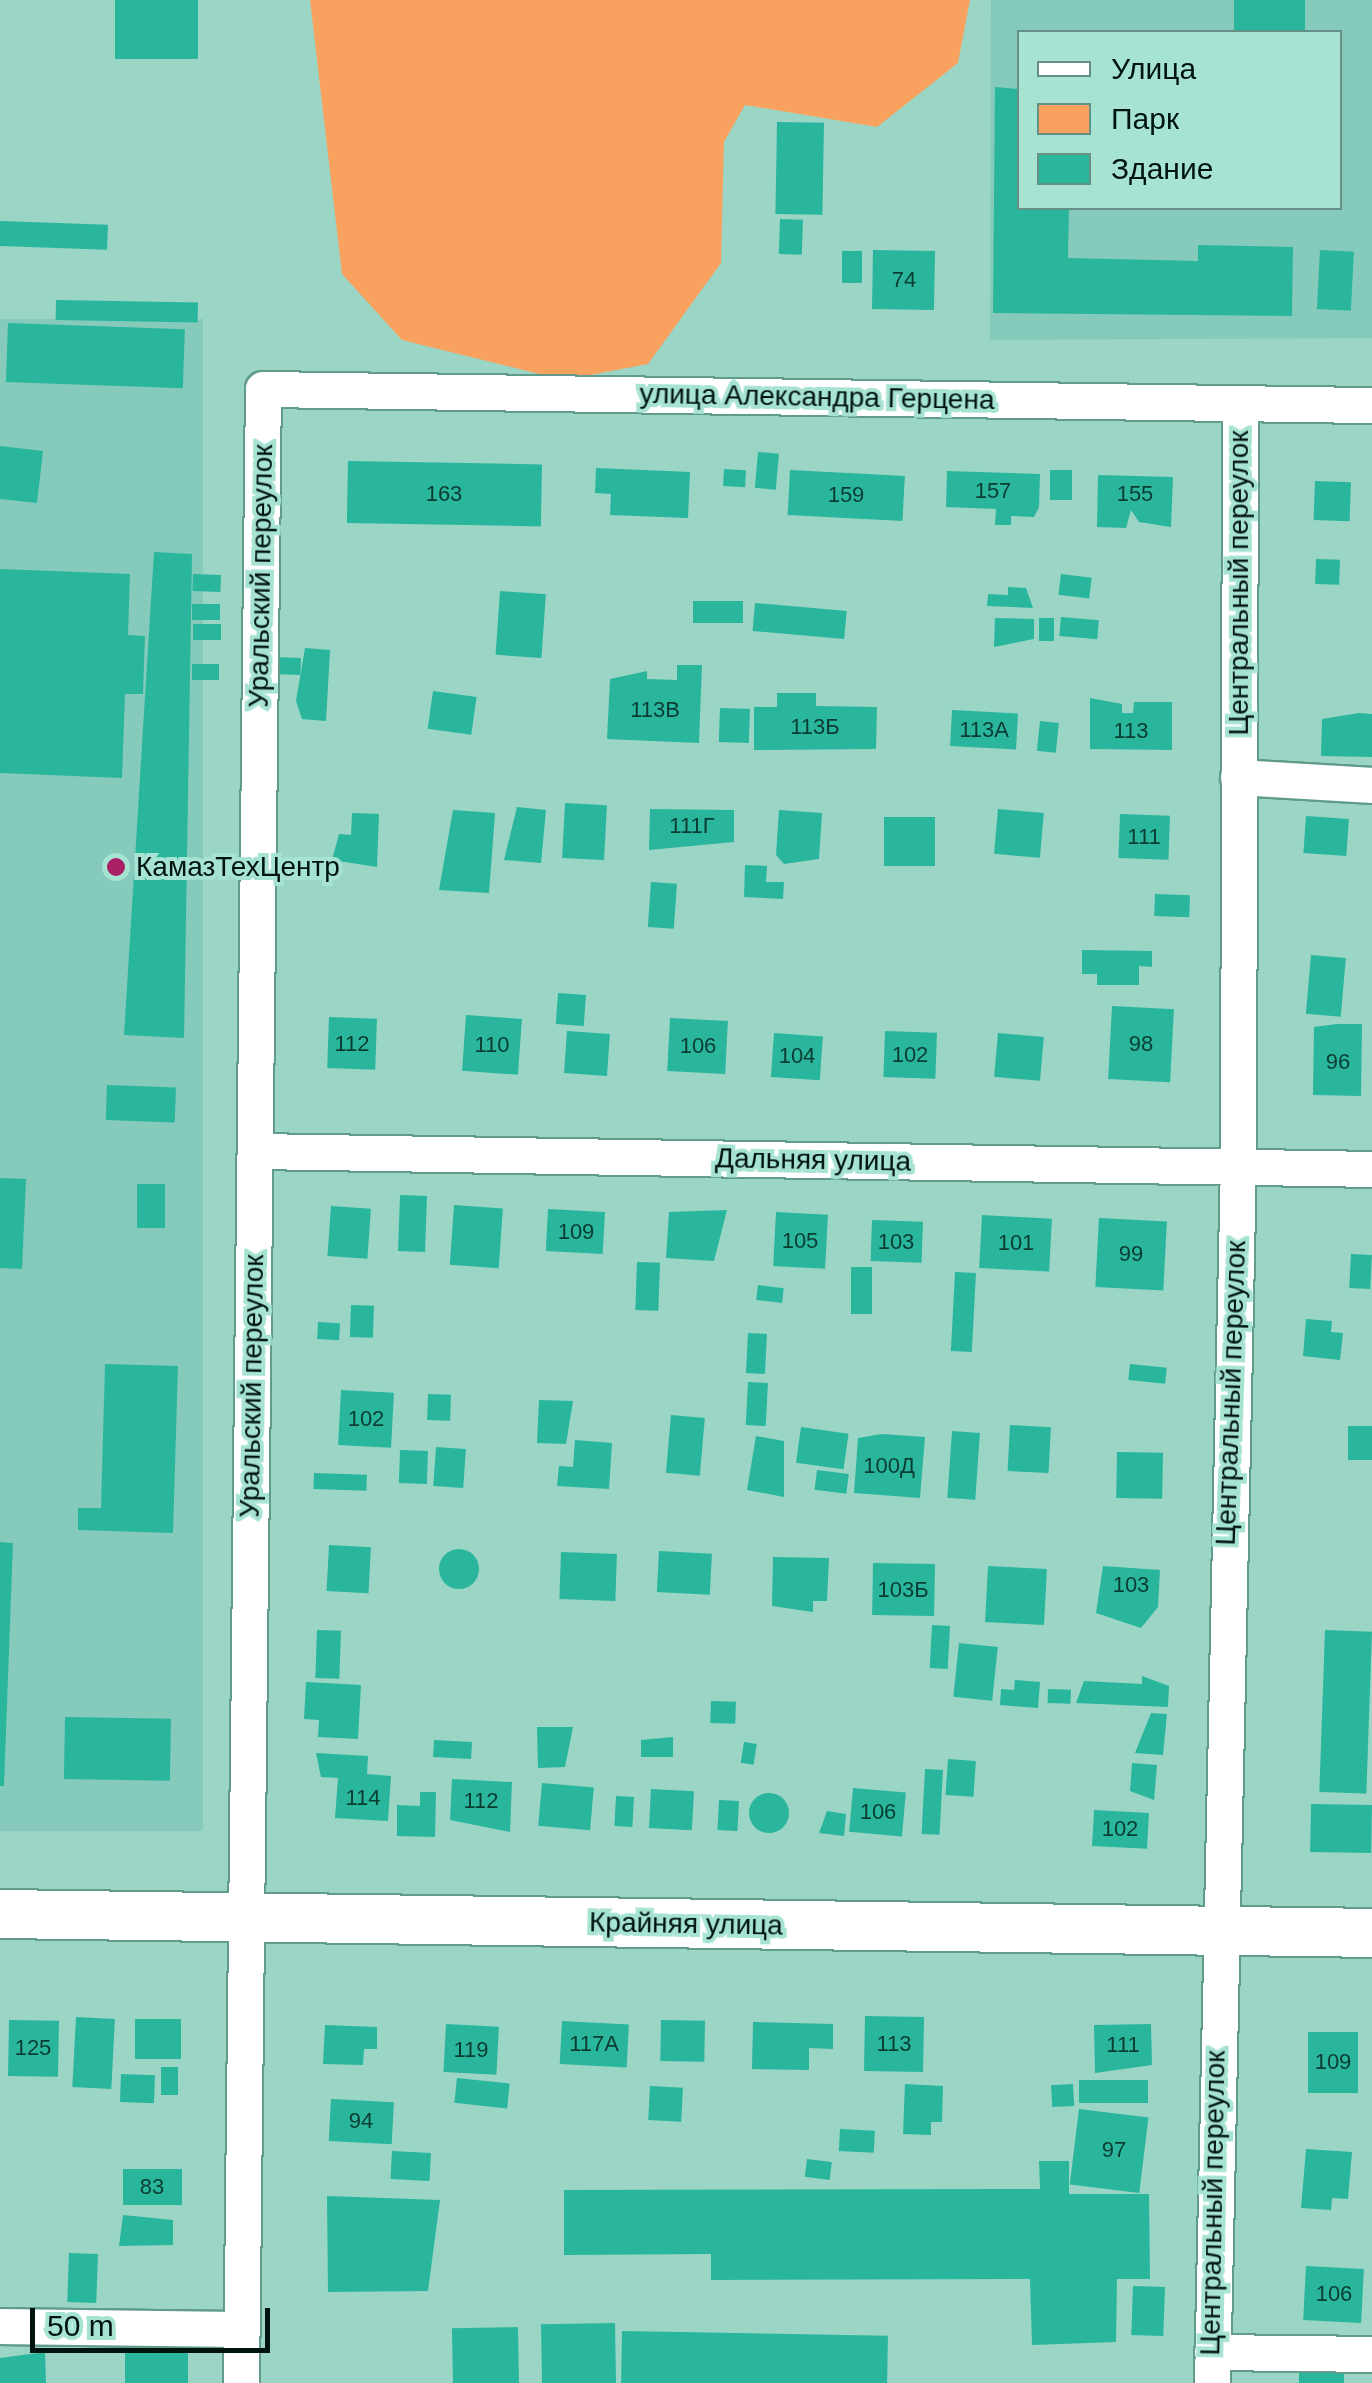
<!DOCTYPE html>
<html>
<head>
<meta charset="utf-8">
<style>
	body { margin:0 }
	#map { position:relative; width:1372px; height:2383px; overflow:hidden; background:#9ad5c6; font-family:Helvetica,sans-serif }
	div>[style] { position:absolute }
	.built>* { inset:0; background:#85caba; transform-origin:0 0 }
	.green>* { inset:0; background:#f9a260 }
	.building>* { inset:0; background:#2ab69c; transform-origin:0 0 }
	.round { border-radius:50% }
	.roads { filter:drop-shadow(2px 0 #619b8c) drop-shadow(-2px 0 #619b8c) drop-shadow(0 2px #619b8c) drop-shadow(0 -2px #619b8c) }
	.street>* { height:35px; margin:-17.5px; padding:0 17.5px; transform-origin:17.5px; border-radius:17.5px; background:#fff }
	.secondary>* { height:48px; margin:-24px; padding:0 24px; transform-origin:24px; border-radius:24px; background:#fff }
	.dots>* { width:28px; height:28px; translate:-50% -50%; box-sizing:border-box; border:5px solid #a7e3d3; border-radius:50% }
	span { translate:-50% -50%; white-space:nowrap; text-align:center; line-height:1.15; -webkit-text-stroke:8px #a7e3d3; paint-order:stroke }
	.number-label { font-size:22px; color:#0a3c32 }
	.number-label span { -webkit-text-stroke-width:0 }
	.street-label { font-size:28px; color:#00140f }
	.poi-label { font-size:28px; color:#00140f }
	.left { translate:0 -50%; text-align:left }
	.legend { position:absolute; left:1017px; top:30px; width:325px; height:180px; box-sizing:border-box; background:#a7e3d3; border:2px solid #649085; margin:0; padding:12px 18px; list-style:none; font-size:30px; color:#00140f }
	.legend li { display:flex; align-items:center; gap:20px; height:50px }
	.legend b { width:50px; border:2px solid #649085 }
	.scale { position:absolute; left:30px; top:2308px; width:240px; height:45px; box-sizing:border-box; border:5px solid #00140f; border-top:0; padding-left:12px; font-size:30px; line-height:35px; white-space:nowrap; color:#00140f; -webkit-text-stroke:8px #a7e3d3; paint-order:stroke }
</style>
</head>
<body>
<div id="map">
	<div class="built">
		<div style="clip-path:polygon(evenodd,991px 0,1372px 0,1372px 338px,990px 340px,991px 0,1019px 32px,1340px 32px,1340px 208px,1019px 208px,1019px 32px)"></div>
		<div style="left:0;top:319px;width:203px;height:1512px"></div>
	</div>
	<div class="green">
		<div style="clip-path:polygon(310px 0,970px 0,958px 63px,877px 127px,745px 105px,724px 142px,721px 263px,648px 364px,564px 380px,402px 340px,342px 274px)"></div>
	</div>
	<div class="building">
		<div style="left:115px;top:0;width:83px;height:59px"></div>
		<div style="left:1234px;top:0;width:71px;height:32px"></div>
		<div style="clip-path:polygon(995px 87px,1019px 89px,1019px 208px,1069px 208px,1068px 258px,1198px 261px,1198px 245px,1293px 247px,1292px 316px,993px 313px)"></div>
		<div style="left:777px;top:122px;width:47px;height:92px;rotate:1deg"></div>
		<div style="left:780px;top:219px;width:23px;height:35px;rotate:2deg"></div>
		<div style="left:0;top:221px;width:108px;height:25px;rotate:2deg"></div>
		<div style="left:873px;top:250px;width:62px;height:59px;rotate:1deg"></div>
		<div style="left:1320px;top:250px;width:34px;height:59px;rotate:3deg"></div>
		<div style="left:842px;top:251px;width:20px;height:32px"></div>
		<div style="left:56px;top:300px;width:142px;height:20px;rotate:1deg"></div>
		<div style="left:8px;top:323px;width:177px;height:59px;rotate:2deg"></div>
		<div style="clip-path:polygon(0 446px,43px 451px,37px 503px,0 499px)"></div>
		<div style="left:758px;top:452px;width:21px;height:36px;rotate:5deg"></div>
		<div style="left:348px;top:461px;width:194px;height:62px;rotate:1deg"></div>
		<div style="clip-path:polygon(596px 468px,690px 472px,688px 518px,610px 515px,611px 494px,595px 493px)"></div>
		<div style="left:724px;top:469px;width:22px;height:17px;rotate:3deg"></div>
		<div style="left:790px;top:470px;width:115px;height:45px;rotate:3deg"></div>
		<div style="left:1050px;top:470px;width:22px;height:30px"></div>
		<div style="clip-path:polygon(947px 471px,1040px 474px,1039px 507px,1034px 517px,1011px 516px,1011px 525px,995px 525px,996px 509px,946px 507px)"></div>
		<div style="clip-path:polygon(1098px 475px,1173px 477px,1171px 527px,1139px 522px,1131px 510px,1126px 528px,1097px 527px)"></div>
		<div style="left:1315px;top:481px;width:36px;height:39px;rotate:2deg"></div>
		<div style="clip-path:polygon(154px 552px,192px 554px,184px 1038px,124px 1035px)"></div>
		<div style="left:1316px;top:559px;width:24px;height:25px;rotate:2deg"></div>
		<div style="clip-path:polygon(0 569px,130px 574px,128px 635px,145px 636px,143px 694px,125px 694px,122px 778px,0 773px)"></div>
		<div style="left:193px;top:574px;width:28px;height:17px;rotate:2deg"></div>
		<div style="left:1061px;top:574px;width:31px;height:21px;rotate:7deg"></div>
		<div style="clip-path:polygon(1008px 587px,1026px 588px,1033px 608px,987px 606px,988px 594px,1008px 595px)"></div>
		<div style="left:500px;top:591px;width:46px;height:64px;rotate:4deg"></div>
		<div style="left:693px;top:601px;width:50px;height:22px"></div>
		<div style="left:755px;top:603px;width:92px;height:28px;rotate:5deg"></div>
		<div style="left:192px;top:604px;width:28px;height:16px"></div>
		<div style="left:1061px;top:617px;width:38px;height:19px;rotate:5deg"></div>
		<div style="clip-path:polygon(995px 618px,1034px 619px,1034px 639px,994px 647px)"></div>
		<div style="left:1039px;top:618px;width:15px;height:23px"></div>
		<div style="left:193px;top:624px;width:28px;height:16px"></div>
		<div style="clip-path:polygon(305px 648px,330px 650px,326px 721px,302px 719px,296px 701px)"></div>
		<div style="left:273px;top:657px;width:28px;height:17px;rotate:2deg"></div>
		<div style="left:192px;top:664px;width:27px;height:16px"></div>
		<div style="clip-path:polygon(677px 665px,702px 665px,699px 743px,607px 739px,610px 679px,647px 671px,647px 679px,677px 680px)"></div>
		<div style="left:433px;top:691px;width:44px;height:38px;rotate:8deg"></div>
		<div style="clip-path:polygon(777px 693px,816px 693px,816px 706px,877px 707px,876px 749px,754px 750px,754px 707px,777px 707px)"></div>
		<div style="clip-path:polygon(1090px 698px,1122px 704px,1122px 713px,1133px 713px,1134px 702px,1172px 702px,1172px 750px,1090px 749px)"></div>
		<div style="left:720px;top:708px;width:30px;height:34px;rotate:2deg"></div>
		<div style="left:952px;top:710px;width:66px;height:36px;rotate:3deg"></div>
		<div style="clip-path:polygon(1359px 713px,1372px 714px,1372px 757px,1321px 756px,1322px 719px)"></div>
		<div style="left:1040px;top:721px;width:19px;height:30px;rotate:6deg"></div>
		<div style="left:565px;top:803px;width:42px;height:55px;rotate:3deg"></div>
		<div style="clip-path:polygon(517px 807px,546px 810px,541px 863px,504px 860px)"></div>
		<div style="clip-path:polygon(650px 809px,734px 810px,734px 842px,649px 850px)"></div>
		<div style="left:998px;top:809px;width:46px;height:45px;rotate:5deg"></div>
		<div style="clip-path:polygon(453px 810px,495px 813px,489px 893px,439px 890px)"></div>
		<div style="clip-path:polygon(779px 810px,822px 813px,819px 859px,784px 864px,776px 855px)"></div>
		<div style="clip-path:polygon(352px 813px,379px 814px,377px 867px,332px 860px,339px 834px,351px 835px)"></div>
		<div style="left:1120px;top:814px;width:50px;height:44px;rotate:2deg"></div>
		<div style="left:1306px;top:816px;width:43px;height:37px;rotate:4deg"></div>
		<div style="left:884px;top:817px;width:51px;height:49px"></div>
		<div style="clip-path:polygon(745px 865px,767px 866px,766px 882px,784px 882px,783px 899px,744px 897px)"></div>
		<div style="left:651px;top:882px;width:26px;height:45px;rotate:4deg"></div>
		<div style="left:1155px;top:894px;width:35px;height:22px;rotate:2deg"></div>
		<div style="clip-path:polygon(1082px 950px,1152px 951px,1152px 967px,1139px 966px,1139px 985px,1097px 985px,1097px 974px,1082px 974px)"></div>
		<div style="left:1311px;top:955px;width:35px;height:59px;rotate:5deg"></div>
		<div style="left:558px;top:993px;width:28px;height:31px;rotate:4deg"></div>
		<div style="left:1112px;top:1006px;width:62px;height:73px;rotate:3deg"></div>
		<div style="left:466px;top:1015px;width:56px;height:56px;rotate:4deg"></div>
		<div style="left:329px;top:1017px;width:48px;height:51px;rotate:2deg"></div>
		<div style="left:670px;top:1018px;width:58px;height:53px;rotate:3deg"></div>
		<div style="clip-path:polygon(1337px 1024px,1362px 1024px,1361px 1096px,1313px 1095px,1314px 1027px)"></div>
		<div style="left:567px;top:1031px;width:43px;height:42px;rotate:4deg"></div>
		<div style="left:885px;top:1031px;width:52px;height:46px;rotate:2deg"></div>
		<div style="left:774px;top:1033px;width:49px;height:44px;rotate:4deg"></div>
		<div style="left:998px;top:1033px;width:46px;height:44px;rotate:5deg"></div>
		<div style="left:107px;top:1085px;width:69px;height:35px;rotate:2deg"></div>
		<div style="clip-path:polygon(0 1178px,26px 1179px,22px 1269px,0 1268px)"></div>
		<div style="left:137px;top:1184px;width:28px;height:44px"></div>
		<div style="left:400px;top:1195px;width:27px;height:56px;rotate:2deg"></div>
		<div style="left:454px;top:1205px;width:49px;height:60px;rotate:4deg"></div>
		<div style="left:331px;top:1206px;width:40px;height:50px;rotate:4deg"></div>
		<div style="left:548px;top:1209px;width:57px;height:42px;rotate:3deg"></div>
		<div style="clip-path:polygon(727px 1210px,714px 1261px,666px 1258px,669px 1212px)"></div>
		<div style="left:776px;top:1212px;width:52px;height:54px;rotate:3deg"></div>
		<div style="left:982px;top:1215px;width:70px;height:53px;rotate:3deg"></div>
		<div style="left:1099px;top:1218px;width:68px;height:69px;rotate:3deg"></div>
		<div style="left:872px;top:1220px;width:51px;height:41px;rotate:2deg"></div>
		<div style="left:1351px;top:1254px;width:21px;height:34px;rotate:3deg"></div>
		<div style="left:637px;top:1262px;width:23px;height:48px;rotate:2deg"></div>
		<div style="left:851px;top:1267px;width:21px;height:47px"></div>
		<div style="left:955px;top:1272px;width:21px;height:79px;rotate:3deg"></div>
		<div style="left:758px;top:1285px;width:26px;height:15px;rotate:7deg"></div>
		<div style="left:351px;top:1305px;width:23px;height:32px;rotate:2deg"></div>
		<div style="clip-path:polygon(1306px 1319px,1332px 1321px,1331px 1332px,1343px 1333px,1340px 1360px,1303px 1356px)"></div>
		<div style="left:318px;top:1322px;width:22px;height:17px;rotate:3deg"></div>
		<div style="left:748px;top:1333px;width:19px;height:40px;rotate:3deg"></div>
		<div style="clip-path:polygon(105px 1364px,178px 1366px,173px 1533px,78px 1530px,78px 1508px,101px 1508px)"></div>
		<div style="left:1130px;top:1364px;width:37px;height:16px;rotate:6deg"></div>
		<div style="left:748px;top:1382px;width:20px;height:43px;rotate:3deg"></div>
		<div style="left:341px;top:1390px;width:53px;height:55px;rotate:3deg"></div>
		<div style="left:428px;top:1394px;width:23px;height:26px;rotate:2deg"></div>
		<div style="clip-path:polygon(539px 1400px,573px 1401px,566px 1444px,537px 1443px)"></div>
		<div style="left:671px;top:1415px;width:34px;height:58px;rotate:5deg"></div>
		<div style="left:1010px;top:1425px;width:41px;height:46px;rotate:3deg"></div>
		<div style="left:1348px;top:1426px;width:24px;height:34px"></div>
		<div style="left:801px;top:1427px;width:48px;height:36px;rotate:8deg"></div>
		<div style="left:952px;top:1431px;width:28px;height:67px;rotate:4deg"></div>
		<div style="clip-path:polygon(882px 1434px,925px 1437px,920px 1498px,854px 1493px,858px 1438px)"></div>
		<div style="clip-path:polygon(756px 1436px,784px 1441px,784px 1497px,747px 1490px)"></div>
		<div style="clip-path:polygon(575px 1440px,612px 1443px,609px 1489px,557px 1486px,559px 1466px,573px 1467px)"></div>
		<div style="left:436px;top:1447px;width:30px;height:39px;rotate:4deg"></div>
		<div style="left:400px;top:1450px;width:28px;height:33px;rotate:2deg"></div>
		<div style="left:1117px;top:1452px;width:46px;height:46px;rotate:1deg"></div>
		<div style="left:817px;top:1470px;width:32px;height:20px;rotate:7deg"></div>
		<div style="left:314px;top:1473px;width:53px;height:16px;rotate:2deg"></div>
		<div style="clip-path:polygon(0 1542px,13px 1543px,4px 1786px,0 1786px)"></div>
		<div style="left:329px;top:1545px;width:42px;height:46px;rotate:3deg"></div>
		<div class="round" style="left:439px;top:1549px;width:40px;height:40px"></div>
		<div style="left:659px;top:1551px;width:53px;height:41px;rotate:3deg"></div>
		<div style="left:561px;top:1552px;width:56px;height:47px;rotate:2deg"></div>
		<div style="clip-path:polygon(773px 1557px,829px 1558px,827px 1601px,813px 1601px,813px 1612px,772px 1606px)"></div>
		<div style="left:873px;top:1563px;width:62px;height:52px;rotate:1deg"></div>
		<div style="left:988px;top:1566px;width:59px;height:56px;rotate:3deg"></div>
		<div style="clip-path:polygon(1103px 1566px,1160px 1570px,1158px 1607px,1141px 1628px,1096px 1613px)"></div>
		<div style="left:932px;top:1625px;width:18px;height:43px;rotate:3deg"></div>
		<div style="left:317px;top:1630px;width:24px;height:48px;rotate:2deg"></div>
		<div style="left:1325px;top:1630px;width:47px;height:162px;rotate:2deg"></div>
		<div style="left:959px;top:1643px;width:39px;height:54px;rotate:6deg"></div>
		<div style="clip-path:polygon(1142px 1676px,1169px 1686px,1168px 1707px,1076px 1703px,1084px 1681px,1142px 1684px)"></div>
		<div style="clip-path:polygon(1015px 1680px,1040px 1682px,1038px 1708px,1000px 1705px,1001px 1689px,1014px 1690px)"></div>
		<div style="clip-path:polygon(306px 1682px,361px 1685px,358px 1739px,318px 1737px,319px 1720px,304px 1719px)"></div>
		<div style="left:1048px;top:1689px;width:23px;height:14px;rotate:2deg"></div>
		<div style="left:711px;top:1701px;width:25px;height:22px;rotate:2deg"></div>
		<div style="clip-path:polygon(1151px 1713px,1167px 1714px,1163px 1755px,1135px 1753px)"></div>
		<div style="left:65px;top:1717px;width:106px;height:62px;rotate:1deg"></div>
		<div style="clip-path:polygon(537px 1727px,573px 1727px,565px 1767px,538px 1768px)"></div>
		<div style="clip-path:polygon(673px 1737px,673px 1757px,641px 1757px,641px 1740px)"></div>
		<div style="left:434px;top:1740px;width:38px;height:17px;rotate:3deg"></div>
		<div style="left:744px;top:1742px;width:13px;height:21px;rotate:9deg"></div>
		<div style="clip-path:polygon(316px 1753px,368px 1756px,367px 1774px,391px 1776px,388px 1821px,335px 1818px,338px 1778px,321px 1777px)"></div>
		<div style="left:948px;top:1759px;width:28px;height:36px;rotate:4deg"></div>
		<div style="clip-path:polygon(1132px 1763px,1157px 1765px,1154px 1800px,1130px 1791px)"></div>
		<div style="left:925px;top:1769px;width:18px;height:65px;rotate:3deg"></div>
		<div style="clip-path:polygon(452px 1779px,512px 1782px,510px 1832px,450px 1820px)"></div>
		<div style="left:542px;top:1783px;width:52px;height:43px;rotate:5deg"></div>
		<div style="left:853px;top:1788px;width:53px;height:44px;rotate:5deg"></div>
		<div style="left:651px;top:1789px;width:43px;height:39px;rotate:3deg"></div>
		<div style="clip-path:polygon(420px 1792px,436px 1792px,435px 1837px,397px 1836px,397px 1805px,420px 1806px)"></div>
		<div class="round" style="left:749px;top:1793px;width:40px;height:40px"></div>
		<div style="left:616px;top:1796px;width:18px;height:30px;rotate:3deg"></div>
		<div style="left:719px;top:1800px;width:20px;height:30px;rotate:3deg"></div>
		<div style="left:1311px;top:1804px;width:61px;height:48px;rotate:1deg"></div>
		<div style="left:1094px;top:1810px;width:55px;height:36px;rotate:3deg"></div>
		<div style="clip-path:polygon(827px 1811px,846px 1814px,844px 1836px,819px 1833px)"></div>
		<div style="left:865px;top:2016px;width:59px;height:55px;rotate:1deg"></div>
		<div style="left:76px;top:2017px;width:39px;height:70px;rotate:3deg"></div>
		<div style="left:181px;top:2019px;width:40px;height:46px;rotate:90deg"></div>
		<div style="left:9px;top:2020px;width:50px;height:56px;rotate:1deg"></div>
		<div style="left:661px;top:2020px;width:44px;height:41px;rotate:1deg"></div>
		<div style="left:562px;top:2021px;width:67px;height:43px;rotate:3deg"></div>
		<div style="clip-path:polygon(753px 2022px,833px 2024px,833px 2049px,809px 2048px,809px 2070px,752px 2069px)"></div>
		<div style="left:446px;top:2024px;width:53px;height:48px;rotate:3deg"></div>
		<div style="clip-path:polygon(1151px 2024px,1152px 2065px,1095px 2073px,1094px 2025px)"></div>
		<div style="clip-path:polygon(325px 2025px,377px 2027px,377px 2049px,364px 2049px,363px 2065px,323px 2064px)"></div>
		<div style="left:1308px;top:2032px;width:50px;height:61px"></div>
		<div style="left:178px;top:2067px;width:28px;height:17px;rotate:90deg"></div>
		<div style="left:121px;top:2074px;width:34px;height:28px;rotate:2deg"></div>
		<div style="left:457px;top:2078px;width:53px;height:25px;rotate:6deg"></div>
		<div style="left:1148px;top:2080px;width:23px;height:69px;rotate:90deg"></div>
		<div style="clip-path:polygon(905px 2084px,943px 2086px,942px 2122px,931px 2122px,931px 2135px,903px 2134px)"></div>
		<div style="left:1073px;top:2084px;width:22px;height:22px;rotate:87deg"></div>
		<div style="left:650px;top:2086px;width:33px;height:34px;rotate:3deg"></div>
		<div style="left:331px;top:2099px;width:63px;height:42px;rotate:3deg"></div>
		<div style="left:1079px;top:2109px;width:70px;height:76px;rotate:7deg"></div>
		<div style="left:840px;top:2129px;width:35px;height:22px;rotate:3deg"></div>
		<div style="clip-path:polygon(1306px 2149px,1352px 2152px,1348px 2199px,1332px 2198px,1331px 2210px,1301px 2208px)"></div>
		<div style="left:392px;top:2151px;width:39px;height:28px;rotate:3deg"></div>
		<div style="left:807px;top:2159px;width:25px;height:18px;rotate:7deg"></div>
		<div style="clip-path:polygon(1039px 2161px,1069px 2161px,1069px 2194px,1149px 2194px,1150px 2279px,1117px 2279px,1116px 2342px,1032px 2345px,1030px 2279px,711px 2280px,711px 2254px,564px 2255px,564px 2190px,1040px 2189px)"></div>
		<div style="left:123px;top:2169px;width:59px;height:36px"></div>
		<div style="clip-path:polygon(327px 2196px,440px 2200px,428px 2291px,328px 2292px)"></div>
		<div style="clip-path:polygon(123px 2215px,173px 2220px,173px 2245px,119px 2246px)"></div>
		<div style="left:69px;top:2253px;width:29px;height:49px;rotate:2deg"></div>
		<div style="left:1306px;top:2266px;width:58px;height:54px;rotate:3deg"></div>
		<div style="left:1133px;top:2286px;width:32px;height:49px;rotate:2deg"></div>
		<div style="left:615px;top:2323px;width:60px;height:74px;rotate:89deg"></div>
		<div style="left:518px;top:2327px;width:56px;height:66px;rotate:89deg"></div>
		<div style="left:622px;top:2331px;width:266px;height:52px;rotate:1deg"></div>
		<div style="left:125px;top:2339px;width:63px;height:44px"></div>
		<div style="clip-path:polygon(45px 2352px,46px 2383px,0 2383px,0 2358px)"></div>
		<div style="clip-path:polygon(1299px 2370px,1344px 2372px,1344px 2383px,1299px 2383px)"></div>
	</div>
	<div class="roads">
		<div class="street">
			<div style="left:1238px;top:777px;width:134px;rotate:3.4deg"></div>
			<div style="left:255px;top:1151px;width:1117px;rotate:0.92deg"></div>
			<div style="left:0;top:2326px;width:242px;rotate:0.7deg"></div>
			<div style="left:1212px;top:2352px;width:160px;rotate:0.7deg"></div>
			<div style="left:241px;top:2383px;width:1994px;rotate:-89.37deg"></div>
			<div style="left:263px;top:389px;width:1109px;rotate:0.83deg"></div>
			<div style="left:1212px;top:2383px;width:1217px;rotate:-88.78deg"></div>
			<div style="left:1238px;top:1166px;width:763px;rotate:-89.85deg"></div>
		</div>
		<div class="secondary">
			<div style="left:0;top:1914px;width:1372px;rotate:0.79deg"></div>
		</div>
	</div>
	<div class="dots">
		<div style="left:116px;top:867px;background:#aa2064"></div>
	</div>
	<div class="number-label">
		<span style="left:904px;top:280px">74</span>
		<span style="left:993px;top:491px">157</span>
		<span style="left:444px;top:494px">163</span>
		<span style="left:1135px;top:494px">155</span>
		<span style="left:846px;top:495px">159</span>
		<span style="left:655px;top:710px">113В</span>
		<span style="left:815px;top:727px">113Б</span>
		<span style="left:984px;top:730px">113А</span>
		<span style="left:1131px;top:731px">113</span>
		<span style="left:692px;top:826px">111Г</span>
		<span style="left:1144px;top:837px">111</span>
		<span style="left:352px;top:1044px">112</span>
		<span style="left:1141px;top:1044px">98</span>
		<span style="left:492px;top:1045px">110</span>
		<span style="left:698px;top:1046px">106</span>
		<span style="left:910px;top:1055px">102</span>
		<span style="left:797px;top:1056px">104</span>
		<span style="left:1338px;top:1062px">96</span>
		<span style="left:576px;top:1232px">109</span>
		<span style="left:800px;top:1241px">105</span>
		<span style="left:896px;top:1242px">103</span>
		<span style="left:1016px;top:1243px">101</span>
		<span style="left:1131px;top:1254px">99</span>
		<span style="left:366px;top:1419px">102</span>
		<span style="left:889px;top:1466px">100Д</span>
		<span style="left:1131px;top:1585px">103</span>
		<span style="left:903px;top:1590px">103Б</span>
		<span style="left:363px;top:1798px">114</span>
		<span style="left:481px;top:1801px">112</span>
		<span style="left:878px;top:1812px">106</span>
		<span style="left:1120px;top:1829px">102</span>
		<span style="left:594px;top:2044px">117А</span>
		<span style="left:894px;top:2044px">113</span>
		<span style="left:1123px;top:2045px">111</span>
		<span style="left:33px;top:2048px">125</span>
		<span style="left:471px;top:2050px">119</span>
		<span style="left:1333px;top:2062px">109</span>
		<span style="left:361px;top:2121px">94</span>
		<span style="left:1114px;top:2150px">97</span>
		<span style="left:152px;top:2187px">83</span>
		<span style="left:1334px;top:2294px">106</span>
	</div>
	<div class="street-label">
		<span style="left:817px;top:397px;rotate:1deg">улица Александра Герцена</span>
		<span style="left:261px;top:576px;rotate:-89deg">Уральский переулок</span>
		<span style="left:1239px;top:583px;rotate:-90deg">Центральный переулок</span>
		<span style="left:813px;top:1160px;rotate:1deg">Дальняя улица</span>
		<span style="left:252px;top:1386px;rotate:-89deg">Уральский переулок</span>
		<span style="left:1231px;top:1393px;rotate:-88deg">Центральный переулок</span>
		<span style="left:686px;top:1924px;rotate:1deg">Крайняя улица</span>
		<span style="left:1213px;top:2203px;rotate:-89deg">Центральный переулок</span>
	</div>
	<div class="poi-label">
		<span class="left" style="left:136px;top:867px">КамазТехЦентр</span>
	</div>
	<ul class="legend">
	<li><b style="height:12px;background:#fff"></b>Улица</li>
	<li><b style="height:28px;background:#f9a260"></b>Парк</li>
	<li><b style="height:28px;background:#2ab69c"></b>Здание</li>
	</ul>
	<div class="scale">50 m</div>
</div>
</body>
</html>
